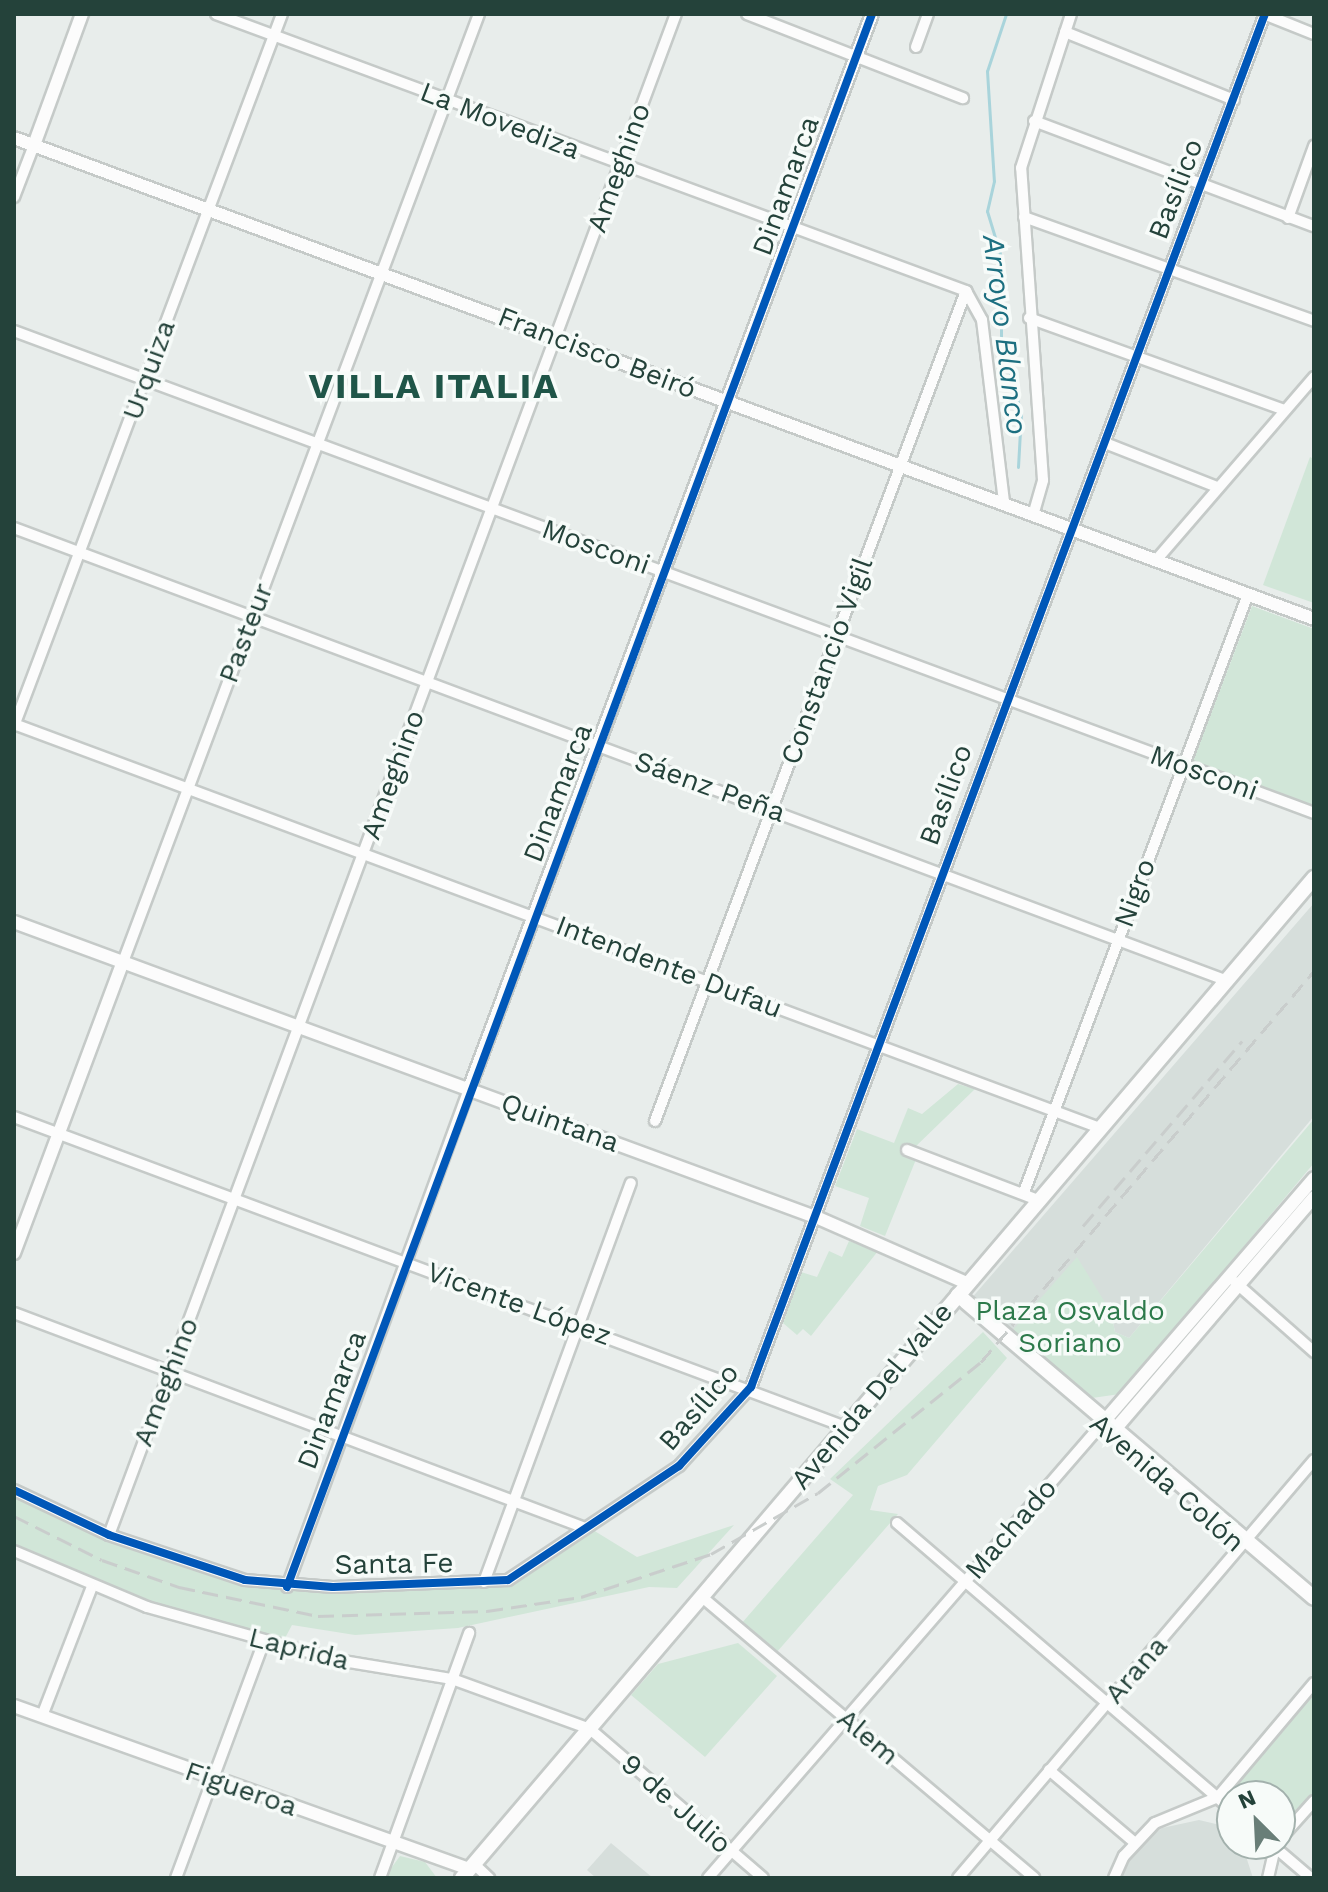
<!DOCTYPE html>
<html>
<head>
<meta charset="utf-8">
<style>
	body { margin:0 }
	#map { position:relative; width:1328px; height:1892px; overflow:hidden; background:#e8edeb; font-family:"Work Sans",sans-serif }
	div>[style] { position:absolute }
	.built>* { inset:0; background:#d6dedb }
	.green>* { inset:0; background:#d1e6d8 }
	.stream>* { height:3px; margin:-1.5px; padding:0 1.5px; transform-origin:1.5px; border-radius:1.5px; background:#a9d4db }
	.roads { filter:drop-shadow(2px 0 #c5cac8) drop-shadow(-2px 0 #c5cac8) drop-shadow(0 2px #c5cac8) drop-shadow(0 -2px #c5cac8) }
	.minor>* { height:10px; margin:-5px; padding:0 5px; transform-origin:5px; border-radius:5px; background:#fcfcfc }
	.tertiary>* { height:12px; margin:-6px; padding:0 6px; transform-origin:6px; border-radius:6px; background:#fcfcfc }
	.secondary>* { height:14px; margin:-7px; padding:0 7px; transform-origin:7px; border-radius:7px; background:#fcfcfc }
	.rail>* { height:3px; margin-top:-1.5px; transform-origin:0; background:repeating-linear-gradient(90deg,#c9cdcc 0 16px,transparent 0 24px) }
	.cycleway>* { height:8px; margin:-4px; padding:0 4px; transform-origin:4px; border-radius:4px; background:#0057b8 }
	span { translate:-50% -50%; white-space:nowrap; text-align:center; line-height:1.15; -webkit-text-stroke:7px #f7fbf9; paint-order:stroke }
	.street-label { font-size:28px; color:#24423a }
	.park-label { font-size:28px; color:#2d7a4b }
	.water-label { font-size:30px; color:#1c6f80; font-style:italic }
	.district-label { font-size:36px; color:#1f5548; font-weight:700; letter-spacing:2px }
	.frame { position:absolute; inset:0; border:16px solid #24423a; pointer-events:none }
	.north { position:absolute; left:1216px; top:1780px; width:80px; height:80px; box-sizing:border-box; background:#f7fbf9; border:2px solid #a3b1ad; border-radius:50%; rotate:336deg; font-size:22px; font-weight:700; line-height:32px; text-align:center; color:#24423a }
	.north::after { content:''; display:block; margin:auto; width:28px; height:36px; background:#697e78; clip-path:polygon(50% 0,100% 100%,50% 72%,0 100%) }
</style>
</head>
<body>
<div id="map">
	<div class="built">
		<div style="clip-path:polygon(1314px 903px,1314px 1116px,1129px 1338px,1115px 1332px,1111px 1312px,1011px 1332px,970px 1300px)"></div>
		<div style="clip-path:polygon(1199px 1820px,1220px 1825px,1232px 1844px,1242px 1844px,1253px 1878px,1120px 1878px,1139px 1845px,1162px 1828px)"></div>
		<div style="clip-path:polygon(611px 1843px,653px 1878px,596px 1878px,587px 1870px)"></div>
	</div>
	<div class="green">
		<div style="clip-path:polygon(1310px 457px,1314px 459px,1314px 603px,1263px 585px)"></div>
		<div style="clip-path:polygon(1252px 606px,1314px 629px,1314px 806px,1193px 761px)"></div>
		<div style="clip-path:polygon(958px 1084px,975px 1089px,913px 1149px,919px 1152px,885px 1236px,860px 1226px,869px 1198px,835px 1186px,857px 1129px,894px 1143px,908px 1108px,922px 1114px)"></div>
		<div style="clip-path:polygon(1314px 1119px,1314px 1163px,1120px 1394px,1092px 1398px,1011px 1332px,1077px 1257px,1111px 1312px,1115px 1332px,1129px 1338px)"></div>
		<div style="clip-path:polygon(849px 1241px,878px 1251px,811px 1336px,803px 1329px,797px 1335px,783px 1323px,801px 1272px,817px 1277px,829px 1251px,842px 1257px)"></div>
		<div style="clip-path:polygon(983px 1332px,1007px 1358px,907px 1475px,878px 1486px,870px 1510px,898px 1514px,776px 1653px,741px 1624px,853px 1495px,830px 1479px)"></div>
		<div style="clip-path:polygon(14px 1493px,116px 1543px,247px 1583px,303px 1592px,508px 1586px,593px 1530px,637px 1557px,734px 1525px,677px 1588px,649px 1587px,458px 1628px,355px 1635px,292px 1625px,284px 1640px,103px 1590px,14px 1547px)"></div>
		<div style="clip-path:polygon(738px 1643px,777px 1676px,705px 1757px,631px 1695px,658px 1664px)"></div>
		<div style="clip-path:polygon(1314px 1692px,1314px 1795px,1280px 1834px,1280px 1796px,1232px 1796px,1232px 1804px,1225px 1798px)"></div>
		<div style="clip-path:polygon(400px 1856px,425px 1862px,437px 1878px,384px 1878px)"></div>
	</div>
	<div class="stream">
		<div style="left:1006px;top:14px;width:60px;rotate:108.4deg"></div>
		<div style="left:987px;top:71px;width:110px;rotate:86.4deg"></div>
		<div style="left:994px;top:181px;width:31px;rotate:103deg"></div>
		<div style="left:987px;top:211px;width:48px;rotate:73.1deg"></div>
		<div style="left:1001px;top:257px;width:84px;rotate:90deg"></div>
		<div style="left:1001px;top:341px;width:75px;rotate:74.5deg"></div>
		<div style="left:1021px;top:413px;width:54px;rotate:93.2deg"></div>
	</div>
	<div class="roads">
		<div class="minor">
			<div style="left:216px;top:14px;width:800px;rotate:20.27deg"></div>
			<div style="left:747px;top:14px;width:232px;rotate:21.3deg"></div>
			<div style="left:1264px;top:14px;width:54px;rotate:21.8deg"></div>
			<div style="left:1065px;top:32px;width:182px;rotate:21.9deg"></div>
			<div style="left:916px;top:47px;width:35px;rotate:-70deg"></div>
			<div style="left:1034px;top:121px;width:299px;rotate:20.6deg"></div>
			<div style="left:14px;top:197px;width:56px;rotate:-69deg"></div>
			<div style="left:1024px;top:217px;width:308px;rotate:19.7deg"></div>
			<div style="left:1288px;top:218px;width:77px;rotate:-70.1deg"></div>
			<div style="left:966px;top:291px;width:33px;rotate:61deg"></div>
			<div style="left:982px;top:320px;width:182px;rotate:83.1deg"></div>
			<div style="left:1029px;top:318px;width:272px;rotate:19.8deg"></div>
			<div style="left:14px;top:331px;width:1386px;rotate:20.34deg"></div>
			<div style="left:1105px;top:443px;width:120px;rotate:21.4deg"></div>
			<div style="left:1034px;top:512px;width:33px;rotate:-74deg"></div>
			<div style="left:1043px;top:480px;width:313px;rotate:-94deg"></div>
			<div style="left:1021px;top:168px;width:162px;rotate:-72deg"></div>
			<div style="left:14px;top:528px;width:1293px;rotate:20.47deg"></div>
			<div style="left:1158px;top:558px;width:239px;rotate:-49.2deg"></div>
			<div style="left:14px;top:724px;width:1159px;rotate:20.41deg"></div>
			<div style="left:14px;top:726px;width:761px;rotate:-69.37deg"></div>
			<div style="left:123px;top:962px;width:1013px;rotate:-69.42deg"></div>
			<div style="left:14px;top:1117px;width:885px;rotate:20.44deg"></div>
			<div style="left:655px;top:1121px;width:886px;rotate:-69.46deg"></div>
			<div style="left:907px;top:1150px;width:140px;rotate:20.9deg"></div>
			<div style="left:1024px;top:1192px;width:639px;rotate:-69.46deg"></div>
			<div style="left:1235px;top:1282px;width:106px;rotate:41.5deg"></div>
			<div style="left:14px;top:1313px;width:610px;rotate:20.63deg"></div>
			<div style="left:14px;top:1490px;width:105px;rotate:25.3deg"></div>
			<div style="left:109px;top:1535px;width:143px;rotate:18.3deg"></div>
			<div style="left:245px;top:1580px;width:88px;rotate:4.5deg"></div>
			<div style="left:333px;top:1587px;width:175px;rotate:-2.3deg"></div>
			<div style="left:508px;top:1580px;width:206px;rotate:-33.7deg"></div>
			<div style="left:679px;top:1466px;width:107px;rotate:-47.7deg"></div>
			<div style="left:751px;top:1387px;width:1466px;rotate:-69.48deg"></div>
			<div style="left:897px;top:1523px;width:441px;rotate:40.6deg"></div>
			<div style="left:109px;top:1535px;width:1623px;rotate:-69.56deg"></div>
			<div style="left:14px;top:1551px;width:144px;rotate:22.8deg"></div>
			<div style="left:147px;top:1607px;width:197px;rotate:15.6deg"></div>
			<div style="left:337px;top:1660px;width:117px;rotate:9.4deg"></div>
			<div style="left:452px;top:1679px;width:147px;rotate:19.9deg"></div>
			<div style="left:590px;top:1729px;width:228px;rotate:40.7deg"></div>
			<div style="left:484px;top:1582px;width:425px;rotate:-69.8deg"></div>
			<div style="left:287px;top:1587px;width:530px;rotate:-69.92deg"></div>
			<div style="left:702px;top:1597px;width:435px;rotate:40.2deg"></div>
			<div style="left:42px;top:1716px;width:136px;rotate:-68.9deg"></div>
			<div style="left:1049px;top:1770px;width:111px;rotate:40.3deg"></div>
			<div style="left:1280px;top:1839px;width:51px;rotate:-48.2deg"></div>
			<div style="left:1271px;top:1844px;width:52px;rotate:40.4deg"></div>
			<div style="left:474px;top:1864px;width:21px;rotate:43deg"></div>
			<div style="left:176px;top:1878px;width:252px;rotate:-69.6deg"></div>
			<div style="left:380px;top:1878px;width:261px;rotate:-70deg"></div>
			<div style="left:708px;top:1878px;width:600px;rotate:-49.06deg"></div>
			<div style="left:958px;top:1878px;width:549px;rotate:-49.58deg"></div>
			<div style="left:1114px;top:1878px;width:24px;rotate:-66deg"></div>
			<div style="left:1124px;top:1856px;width:45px;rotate:-46.8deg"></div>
			<div style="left:1155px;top:1823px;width:68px;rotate:-22.4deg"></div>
			<div style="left:1218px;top:1797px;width:149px;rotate:-49.9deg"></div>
			<div style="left:1268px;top:1878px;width:35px;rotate:-77deg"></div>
		</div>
		<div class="tertiary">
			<div style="left:14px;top:138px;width:1386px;rotate:20.3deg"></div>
			<div style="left:34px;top:145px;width:140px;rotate:-69.9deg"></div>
			<div style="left:14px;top:922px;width:857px;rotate:20.21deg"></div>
			<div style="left:818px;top:1218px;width:163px;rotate:23.6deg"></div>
			<div style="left:469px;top:1089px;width:1148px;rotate:-69.45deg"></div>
			<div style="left:14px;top:1253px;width:311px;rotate:-69.5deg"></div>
			<div style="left:1101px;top:1425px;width:326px;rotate:-49.2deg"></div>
			<div style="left:1111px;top:1434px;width:312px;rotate:-49.4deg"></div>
			<div style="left:14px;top:1706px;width:483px;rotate:19.7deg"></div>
		</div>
		<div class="secondary">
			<div style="left:958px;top:1295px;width:467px;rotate:40.4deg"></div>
			<div style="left:462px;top:1878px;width:1314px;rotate:-49.57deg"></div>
		</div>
	</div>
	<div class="rail">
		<div style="left:1083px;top:1226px;width:244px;rotate:-49.3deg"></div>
		<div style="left:14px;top:1516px;width:98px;rotate:26.6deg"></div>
		<div style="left:102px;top:1560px;width:82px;rotate:19.3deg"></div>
		<div style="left:179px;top:1587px;width:142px;rotate:11.8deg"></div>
		<div style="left:318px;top:1616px;width:169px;rotate:-1.7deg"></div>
		<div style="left:487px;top:1611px;width:95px;rotate:-8.5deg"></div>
		<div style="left:581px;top:1597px;width:137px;rotate:-18.3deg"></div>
		<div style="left:711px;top:1554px;width:123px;rotate:-29.7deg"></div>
		<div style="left:818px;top:1493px;width:209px;rotate:-38.8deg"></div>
		<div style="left:981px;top:1362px;width:514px;rotate:-49.58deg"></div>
	</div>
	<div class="cycleway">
		<div style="left:14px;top:1490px;width:105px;rotate:25.3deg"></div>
		<div style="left:109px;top:1535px;width:143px;rotate:18.3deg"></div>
		<div style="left:245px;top:1580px;width:88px;rotate:4.5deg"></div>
		<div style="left:333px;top:1587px;width:175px;rotate:-2.3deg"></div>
		<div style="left:508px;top:1580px;width:206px;rotate:-33.7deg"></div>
		<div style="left:679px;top:1466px;width:107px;rotate:-47.7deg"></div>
		<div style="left:751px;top:1387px;width:1466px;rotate:-69.48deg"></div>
		<div style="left:287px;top:1587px;width:1678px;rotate:-69.6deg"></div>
	</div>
	<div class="street-label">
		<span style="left:500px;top:121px;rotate:21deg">La Movediza</span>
		<span style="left:619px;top:168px;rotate:-70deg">Ameghino</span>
		<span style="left:786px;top:186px;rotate:-70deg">Dinamarca</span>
		<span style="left:1176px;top:189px;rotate:-69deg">Basílico</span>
		<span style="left:597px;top:353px;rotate:21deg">Francisco Beiró</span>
		<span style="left:149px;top:370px;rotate:-70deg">Urquiza</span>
		<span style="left:596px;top:547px;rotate:20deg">Mosconi</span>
		<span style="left:246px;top:633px;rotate:-69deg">Pasteur</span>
		<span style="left:827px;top:661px;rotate:-70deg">Constancio Vigil</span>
		<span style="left:1204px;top:773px;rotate:20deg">Mosconi</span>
		<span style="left:393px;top:775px;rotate:-70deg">Ameghino</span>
		<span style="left:710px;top:787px;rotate:20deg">Sáenz Peña</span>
		<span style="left:558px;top:793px;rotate:-69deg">Dinamarca</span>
		<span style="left:946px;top:795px;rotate:-70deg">Basílico</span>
		<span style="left:1135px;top:893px;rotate:-70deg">Nigro</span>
		<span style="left:669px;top:967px;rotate:21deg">Intendente Dufau</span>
		<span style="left:560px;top:1123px;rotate:20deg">Quintana</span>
		<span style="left:519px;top:1304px;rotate:20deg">Vicente López</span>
		<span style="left:166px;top:1382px;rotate:-69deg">Ameghino</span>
		<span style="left:872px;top:1396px;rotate:-50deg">Avenida Del Valle</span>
		<span style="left:332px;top:1400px;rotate:-69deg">Dinamarca</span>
		<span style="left:699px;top:1407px;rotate:-49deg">Basílico</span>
		<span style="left:1167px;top:1483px;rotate:41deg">Avenida Colón</span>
		<span style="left:1011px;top:1529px;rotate:-49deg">Machado</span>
		<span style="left:394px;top:1564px;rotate:-1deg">Santa Fe</span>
		<span style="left:299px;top:1649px;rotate:14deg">Laprida</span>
		<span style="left:1136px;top:1670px;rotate:-49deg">Arana</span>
		<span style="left:868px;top:1737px;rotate:40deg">Alem</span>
		<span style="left:241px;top:1789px;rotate:19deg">Figueroa</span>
		<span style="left:676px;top:1804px;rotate:41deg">9 de Julio</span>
	</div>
	<div class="park-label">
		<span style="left:1070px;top:1327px">Plaza Osvaldo<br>Soriano</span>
	</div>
	<div class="water-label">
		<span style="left:1005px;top:335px;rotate:83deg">Arroyo Blanco</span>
	</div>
	<div class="district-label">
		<span style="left:434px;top:387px">VILLA ITALIA</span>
	</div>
	<div class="frame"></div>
	<div class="north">N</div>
</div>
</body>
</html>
